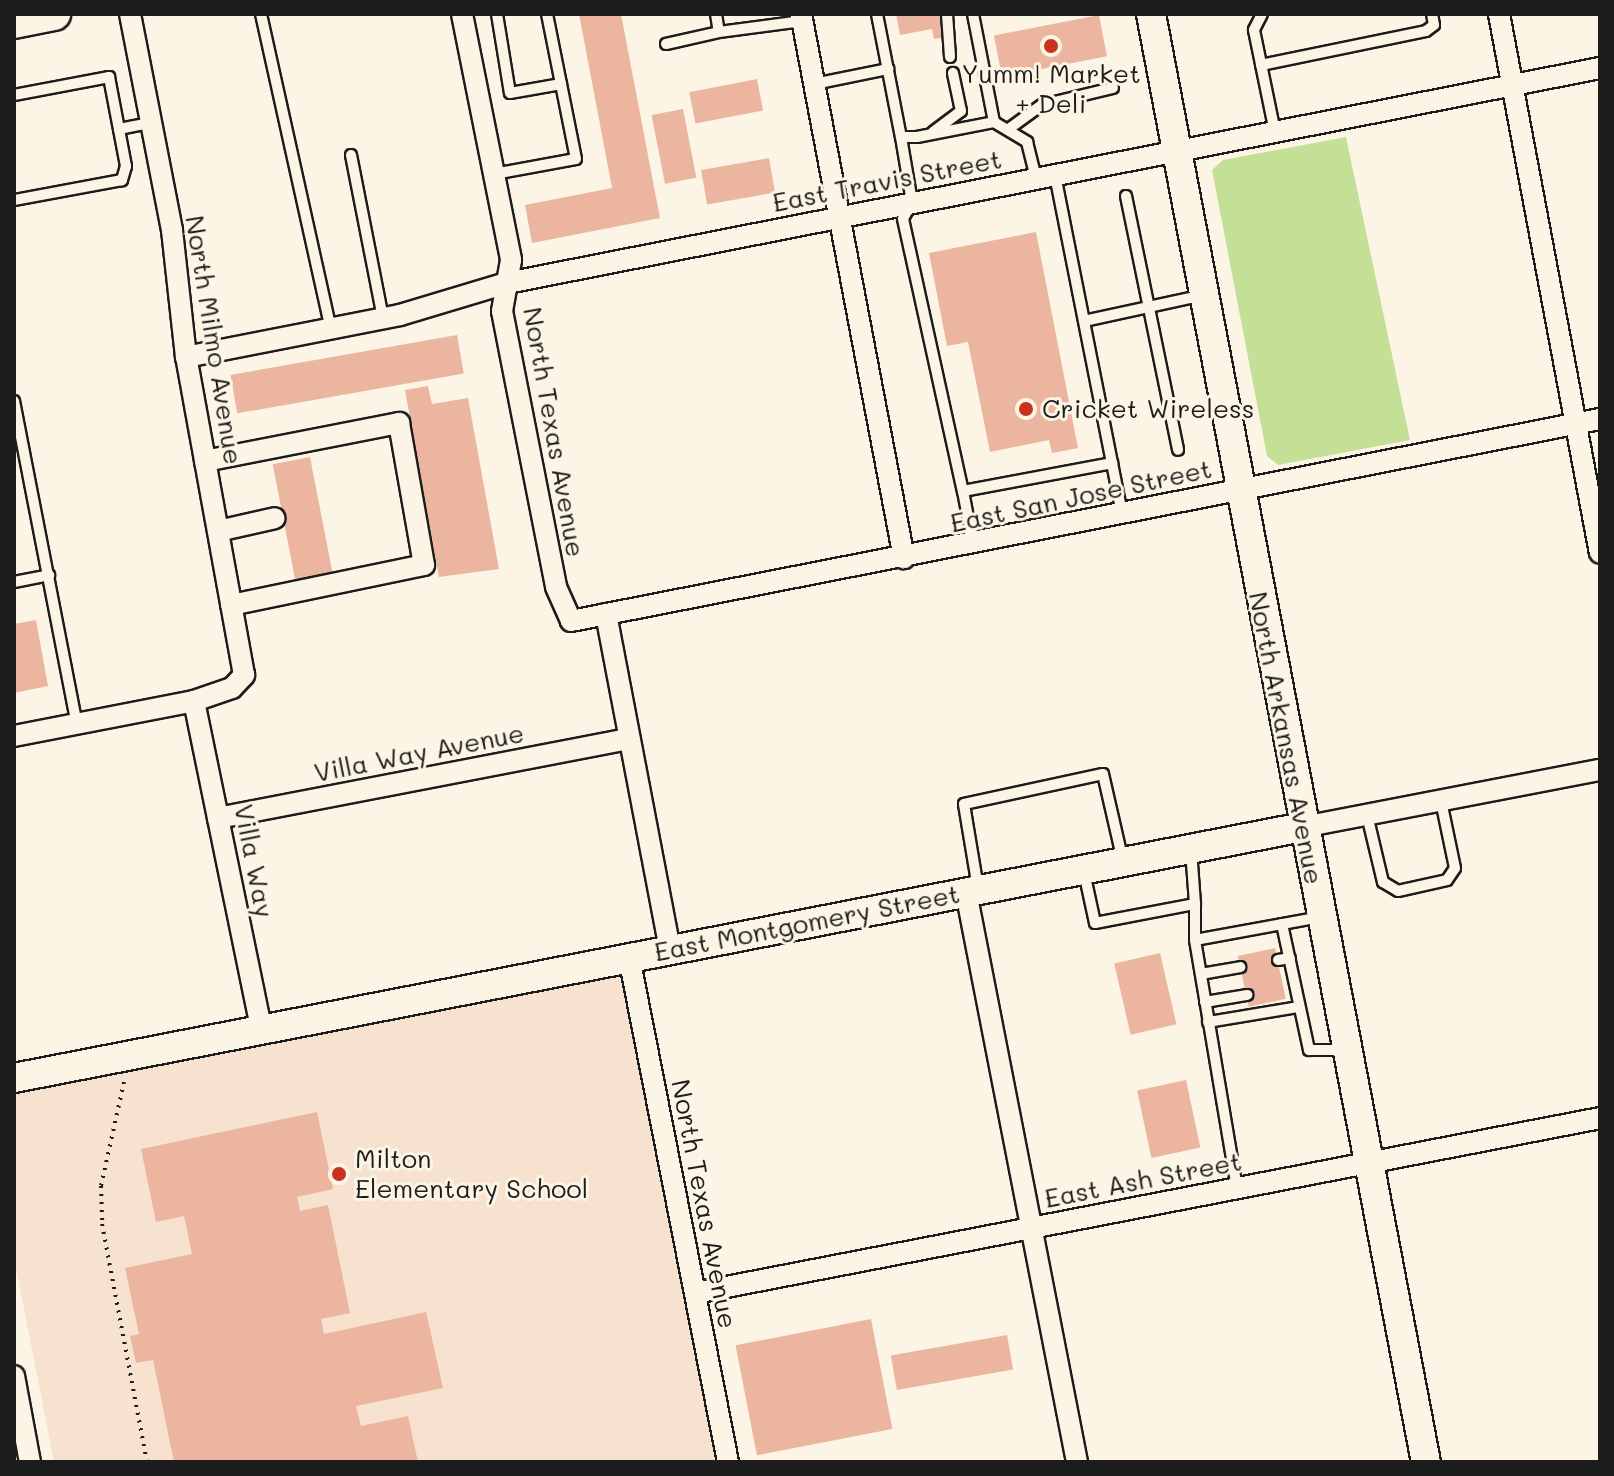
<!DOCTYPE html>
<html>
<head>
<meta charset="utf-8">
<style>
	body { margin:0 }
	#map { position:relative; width:1614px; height:1476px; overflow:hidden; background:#fcf5e5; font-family:Mali,sans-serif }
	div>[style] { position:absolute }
	.built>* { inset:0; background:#f7e2d0 }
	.green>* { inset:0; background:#c4e097 }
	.building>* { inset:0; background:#ebb5a0; transform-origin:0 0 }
	.path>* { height:4px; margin-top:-2px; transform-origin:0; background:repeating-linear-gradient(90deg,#1c1c1c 0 2px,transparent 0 8px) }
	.roads { filter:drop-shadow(2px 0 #1c1c1c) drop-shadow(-2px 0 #1c1c1c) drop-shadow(0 2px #1c1c1c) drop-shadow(0 -2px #1c1c1c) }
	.lane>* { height:10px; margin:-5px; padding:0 5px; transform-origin:5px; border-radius:5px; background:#fcf5e5 }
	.street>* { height:20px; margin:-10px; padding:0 10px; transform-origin:10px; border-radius:10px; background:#fcf5e5 }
	.secondary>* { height:28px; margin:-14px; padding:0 14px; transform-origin:14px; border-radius:14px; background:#fcf5e5 }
	.primary>* { height:32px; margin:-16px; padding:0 16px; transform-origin:16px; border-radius:16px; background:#fcf5e5 }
	.dots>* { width:22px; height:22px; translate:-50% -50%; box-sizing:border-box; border:4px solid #fcf5e5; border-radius:50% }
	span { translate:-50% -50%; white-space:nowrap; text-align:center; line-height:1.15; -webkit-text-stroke:6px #fcf5e5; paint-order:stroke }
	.poi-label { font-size:26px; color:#1c1c1c }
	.left { translate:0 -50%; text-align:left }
	.street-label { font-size:26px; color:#1c1c1c }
	.frame { position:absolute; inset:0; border:16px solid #1c1c1c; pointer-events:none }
</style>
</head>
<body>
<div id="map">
	<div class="built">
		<div style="clip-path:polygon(623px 974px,718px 1462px,54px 1462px,14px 1258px,14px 1089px)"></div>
	</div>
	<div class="green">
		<div style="clip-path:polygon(1346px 137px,1410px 440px,1278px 465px,1267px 456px,1212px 170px,1223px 160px)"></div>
	</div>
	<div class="building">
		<div style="clip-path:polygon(579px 14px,621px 14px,660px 218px,532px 243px,525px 205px,612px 188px)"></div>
		<div style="clip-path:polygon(896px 14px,942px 14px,946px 37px,934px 39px,932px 29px,900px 35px)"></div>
		<div style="left:1099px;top:15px;width:42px;height:107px;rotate:79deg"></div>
		<div style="left:757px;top:79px;width:32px;height:69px;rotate:79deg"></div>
		<div style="left:683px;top:109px;width:70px;height:32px;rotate:79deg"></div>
		<div style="left:769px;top:158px;width:35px;height:69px;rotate:80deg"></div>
		<div style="clip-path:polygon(1036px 232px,1078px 448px,1052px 453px,1049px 440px,990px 452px,968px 342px,947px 346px,929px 253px)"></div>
		<div style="left:457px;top:335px;width:39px;height:230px;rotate:80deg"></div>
		<div style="clip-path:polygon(428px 386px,432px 404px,468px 398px,499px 569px,439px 577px,405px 390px)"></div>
		<div style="left:310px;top:457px;width:119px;height:38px;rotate:79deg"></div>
		<div style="clip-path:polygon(36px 620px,48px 686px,14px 693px,14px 624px)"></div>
		<div style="left:1275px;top:948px;width:52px;height:38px;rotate:78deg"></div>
		<div style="left:1160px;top:953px;width:73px;height:47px;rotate:77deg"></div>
		<div style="left:1186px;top:1080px;width:69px;height:50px;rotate:78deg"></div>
		<div style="clip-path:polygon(317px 1112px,333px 1189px,297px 1197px,300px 1211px,328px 1205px,350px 1313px,321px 1319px,324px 1334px,426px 1312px,443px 1388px,356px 1406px,361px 1426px,408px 1416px,418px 1462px,174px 1462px,153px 1360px,136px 1363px,130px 1336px,139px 1334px,125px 1268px,192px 1254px,184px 1216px,156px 1222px,141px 1149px)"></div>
		<div style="left:871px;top:1319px;width:112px;height:138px;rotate:79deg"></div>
		<div style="left:1007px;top:1335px;width:35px;height:118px;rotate:80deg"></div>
	</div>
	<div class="path">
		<div style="left:124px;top:1082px;width:107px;rotate:102.5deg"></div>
		<div style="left:101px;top:1186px;width:38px;rotate:88deg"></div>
		<div style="left:102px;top:1224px;width:242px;rotate:79.3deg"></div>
	</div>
	<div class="roads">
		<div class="lane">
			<div style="left:261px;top:14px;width:323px;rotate:77.5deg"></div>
			<div style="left:497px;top:14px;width:80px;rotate:80.7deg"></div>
			<div style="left:510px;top:93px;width:52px;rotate:-10deg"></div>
			<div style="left:716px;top:14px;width:18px;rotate:81deg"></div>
			<div style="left:719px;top:32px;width:84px;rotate:-7.5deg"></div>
			<div style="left:877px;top:14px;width:125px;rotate:79deg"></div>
			<div style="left:901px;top:137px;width:16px"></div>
			<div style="left:917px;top:137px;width:78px;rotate:-11deg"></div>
			<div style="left:994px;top:122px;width:110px;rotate:-101deg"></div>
			<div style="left:947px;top:14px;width:43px;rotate:86deg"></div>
			<div style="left:1262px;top:14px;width:18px;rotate:117deg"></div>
			<div style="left:1254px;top:30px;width:104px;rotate:78.4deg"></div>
			<div style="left:666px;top:44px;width:54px;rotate:-12.8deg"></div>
			<div style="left:1261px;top:65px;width:168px;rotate:-11.6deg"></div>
			<div style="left:1426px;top:31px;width:10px;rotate:-37deg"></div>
			<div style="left:1434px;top:25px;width:11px;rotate:-100deg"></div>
			<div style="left:814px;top:84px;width:76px;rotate:-11.5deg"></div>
			<div style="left:14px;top:95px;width:97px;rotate:-10.7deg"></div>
			<div style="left:109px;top:77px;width:91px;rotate:79.2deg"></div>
			<div style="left:126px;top:166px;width:15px;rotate:106deg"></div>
			<div style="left:122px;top:180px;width:110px;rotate:169.5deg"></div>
			<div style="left:994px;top:122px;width:39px;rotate:31deg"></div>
			<div style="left:1027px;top:142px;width:37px;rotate:76deg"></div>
			<div style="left:1010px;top:128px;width:39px;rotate:-36deg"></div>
			<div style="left:1042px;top:105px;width:73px;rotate:-13.5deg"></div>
			<div style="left:119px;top:129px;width:33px;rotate:-11deg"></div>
			<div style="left:933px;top:132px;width:35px;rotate:-37deg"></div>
			<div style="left:961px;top:111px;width:39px;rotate:-102deg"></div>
			<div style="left:901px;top:137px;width:66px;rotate:80.4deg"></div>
			<div style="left:912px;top:202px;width:19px;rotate:118deg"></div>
			<div style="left:903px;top:219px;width:279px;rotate:77.6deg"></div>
			<div style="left:963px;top:491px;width:152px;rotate:-10.6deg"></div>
			<div style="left:351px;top:155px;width:166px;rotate:78.9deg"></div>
			<div style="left:494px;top:174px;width:83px;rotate:-10.4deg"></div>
			<div style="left:576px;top:159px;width:148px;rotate:-101.3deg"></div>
			<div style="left:1055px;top:175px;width:346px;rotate:78.8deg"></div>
			<div style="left:1126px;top:196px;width:259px;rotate:78.4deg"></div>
			<div style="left:1084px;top:321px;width:122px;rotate:-12.3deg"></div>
			<div style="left:14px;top:401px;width:329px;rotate:79deg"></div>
			<div style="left:963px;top:491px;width:54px;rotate:79.3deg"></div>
			<div style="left:14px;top:582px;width:36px;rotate:-11deg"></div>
			<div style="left:1367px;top:815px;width:69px;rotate:76.6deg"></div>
			<div style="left:1383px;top:882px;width:17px;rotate:31deg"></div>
			<div style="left:1398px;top:891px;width:50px;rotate:-12.7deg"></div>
			<div style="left:1447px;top:880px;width:14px;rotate:-56deg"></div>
			<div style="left:1455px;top:868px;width:68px;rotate:-101.8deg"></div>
			<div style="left:1084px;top:872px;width:52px;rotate:77.8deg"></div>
			<div style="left:1095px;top:923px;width:102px;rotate:-10.8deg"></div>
			<div style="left:1195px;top:904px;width:54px;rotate:-94.2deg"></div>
			<div style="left:978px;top:888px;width:85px;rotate:-99.5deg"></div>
			<div style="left:964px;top:804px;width:142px;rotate:-12.2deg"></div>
			<div style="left:1103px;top:774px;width:89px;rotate:77.1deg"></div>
			<div style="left:1195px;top:904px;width:36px;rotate:90deg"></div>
			<div style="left:1195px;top:940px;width:127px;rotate:-10.4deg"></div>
			<div style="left:1282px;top:924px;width:129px;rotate:77.9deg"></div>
			<div style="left:1309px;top:1050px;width:37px"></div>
			<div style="left:1195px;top:940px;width:252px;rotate:80.4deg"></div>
			<div style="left:1278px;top:960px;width:12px;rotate:-9deg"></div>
			<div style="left:1201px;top:974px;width:40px;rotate:-10deg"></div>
			<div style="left:1205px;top:1002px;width:43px;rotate:-9.5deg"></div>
			<div style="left:1208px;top:1022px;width:92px;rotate:-9.4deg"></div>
		</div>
		<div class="street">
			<div style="left:462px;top:14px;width:251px;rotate:78.7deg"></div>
			<div style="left:511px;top:260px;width:52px;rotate:100deg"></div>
			<div style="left:502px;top:311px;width:281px;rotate:78.9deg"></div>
			<div style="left:556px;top:587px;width:37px;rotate:66deg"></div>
			<div style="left:571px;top:621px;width:1049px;rotate:-11.11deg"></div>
			<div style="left:801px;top:14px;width:554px;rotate:79.28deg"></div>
			<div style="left:1499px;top:14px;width:548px;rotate:79.39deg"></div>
			<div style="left:186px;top:357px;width:218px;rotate:-11.1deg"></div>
			<div style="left:400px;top:315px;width:112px;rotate:-16.7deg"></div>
			<div style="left:507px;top:283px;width:1114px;rotate:-11.13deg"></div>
			<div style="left:205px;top:461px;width:198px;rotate:-11.1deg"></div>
			<div style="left:399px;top:423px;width:144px;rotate:80deg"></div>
			<div style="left:424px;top:565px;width:197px;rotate:168.3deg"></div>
			<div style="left:218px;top:531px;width:58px;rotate:-12.8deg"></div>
			<div style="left:606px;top:614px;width:341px;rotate:79.2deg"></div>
			<div style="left:194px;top:701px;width:337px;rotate:78.4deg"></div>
			<div style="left:14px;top:736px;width:183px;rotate:-11deg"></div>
			<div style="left:194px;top:701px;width:40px;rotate:-18.9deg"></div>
			<div style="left:232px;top:688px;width:18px;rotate:-47deg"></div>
			<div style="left:244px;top:675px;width:323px;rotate:-100.3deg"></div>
			<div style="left:186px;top:357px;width:128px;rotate:-96.3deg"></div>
			<div style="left:172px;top:230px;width:220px;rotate:-101deg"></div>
			<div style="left:218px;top:818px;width:419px;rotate:-10.9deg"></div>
			<div style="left:1303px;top:827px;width:302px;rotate:-10.9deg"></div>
			<div style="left:966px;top:892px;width:581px;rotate:78.98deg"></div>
			<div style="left:629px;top:957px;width:515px;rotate:78.91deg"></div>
			<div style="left:695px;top:1293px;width:922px;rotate:-10.94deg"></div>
			<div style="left:14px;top:1376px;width:87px;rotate:79.5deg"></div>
		</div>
		<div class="secondary">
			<div style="left:1151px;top:14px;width:1474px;rotate:79.25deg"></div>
			<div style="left:14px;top:1078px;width:1313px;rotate:-11.02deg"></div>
		</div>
		<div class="primary">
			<div style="left:14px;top:22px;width:41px;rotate:-11.3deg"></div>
		</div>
	</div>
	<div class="dots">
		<div style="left:1051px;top:46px;background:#c8321e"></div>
		<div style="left:1026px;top:409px;background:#c8321e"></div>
		<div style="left:339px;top:1174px;background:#c8321e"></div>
	</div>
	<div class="poi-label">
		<span style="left:1051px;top:89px">Yumm! Market<br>+ Deli</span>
		<span class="left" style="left:1042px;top:409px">Cricket Wireless</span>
		<span class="left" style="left:355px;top:1174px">Milton<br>Elementary School</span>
	</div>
	<div class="street-label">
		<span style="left:887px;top:181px;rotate:-11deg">East Travis Street</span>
		<span style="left:214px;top:340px;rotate:81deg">North Milmo Avenue</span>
		<span style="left:554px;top:432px;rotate:80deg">North Texas Avenue</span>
		<span style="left:1081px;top:496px;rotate:-12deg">East San Jose Street</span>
		<span style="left:1286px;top:738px;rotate:79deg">North Arkansas Avenue</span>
		<span style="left:419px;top:753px;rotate:-11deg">Villa Way Avenue</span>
		<span style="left:254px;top:861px;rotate:79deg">Villa Way</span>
		<span style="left:807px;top:923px;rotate:-11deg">East Montgomery Street</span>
		<span style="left:1143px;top:1180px;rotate:-11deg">East Ash Street</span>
		<span style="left:704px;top:1204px;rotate:79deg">North Texas Avenue</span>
	</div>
	<div class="frame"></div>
</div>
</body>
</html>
